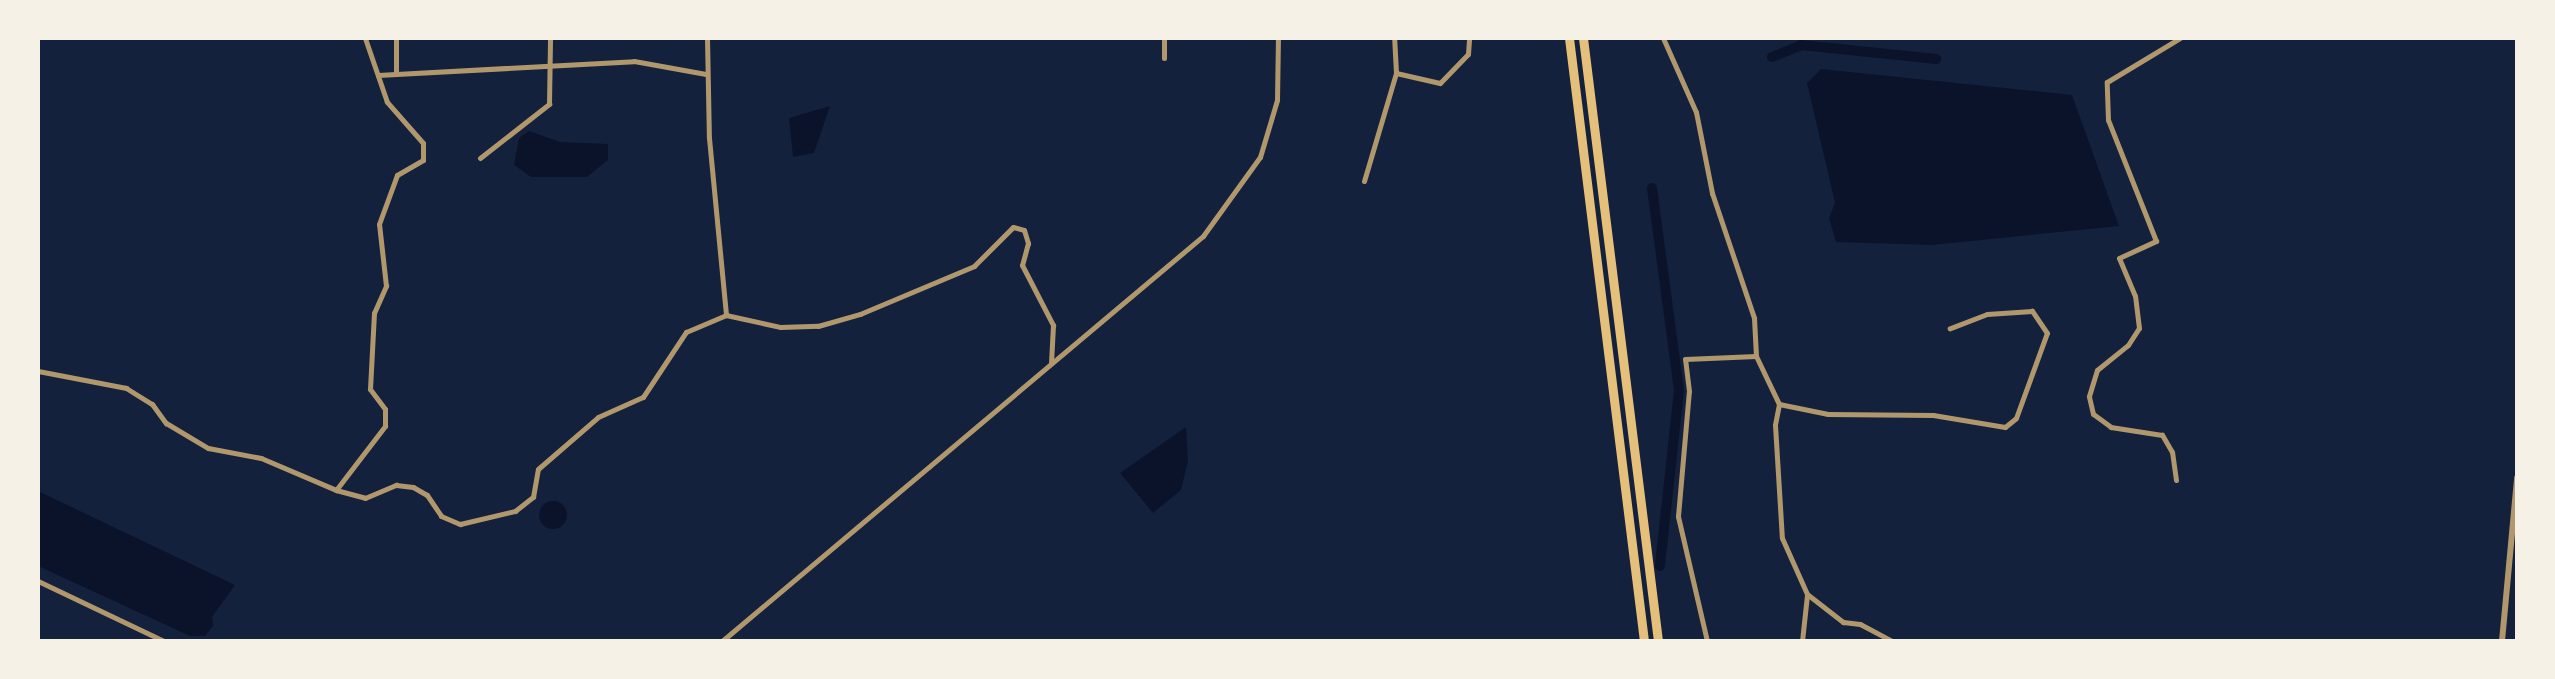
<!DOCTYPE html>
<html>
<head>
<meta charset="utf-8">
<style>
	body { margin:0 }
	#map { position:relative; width:2555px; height:679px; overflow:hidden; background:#14213d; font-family:Helvetica,sans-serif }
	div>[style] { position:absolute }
	.water>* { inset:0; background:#0b132b }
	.round { border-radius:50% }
	.canal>* { height:10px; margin:-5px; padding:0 5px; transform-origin:5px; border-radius:5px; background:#0b132b }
	.minor>* { height:5px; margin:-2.5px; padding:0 2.5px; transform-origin:2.5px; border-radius:2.5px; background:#b1986c }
	.tertiary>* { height:6px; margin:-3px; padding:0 3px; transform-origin:3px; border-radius:3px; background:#b1986c }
	.motorway>* { height:9px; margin:-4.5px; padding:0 4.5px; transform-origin:4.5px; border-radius:4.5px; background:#e5c07b }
	span { translate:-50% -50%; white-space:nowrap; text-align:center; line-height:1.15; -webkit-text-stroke:8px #f6f1e7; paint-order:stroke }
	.frame { position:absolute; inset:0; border:40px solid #f6f1e7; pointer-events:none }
</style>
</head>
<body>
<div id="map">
	<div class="water">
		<div style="clip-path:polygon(1821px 69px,2072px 95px,2119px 226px,1932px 245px,1836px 242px,1829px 218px,1835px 203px,1807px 83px)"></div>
		<div style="clip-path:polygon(830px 106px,814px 153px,793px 157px,789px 118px)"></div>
		<div style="clip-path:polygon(529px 131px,560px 142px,608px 144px,608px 160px,587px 177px,531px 177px,514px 165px,519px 138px)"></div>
		<div style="clip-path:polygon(1186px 427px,1188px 461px,1181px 490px,1153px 513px,1120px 473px)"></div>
		<div style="clip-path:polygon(38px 491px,235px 585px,212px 617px,213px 626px,205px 636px,190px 636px,38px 566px)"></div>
		<div class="round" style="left:539px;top:501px;width:28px;height:28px"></div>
	</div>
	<div class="canal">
		<div style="left:1772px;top:57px;width:31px;rotate:-22deg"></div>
		<div style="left:1801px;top:45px;width:136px;rotate:5.9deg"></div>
		<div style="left:1652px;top:188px;width:204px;rotate:82.4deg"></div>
		<div style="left:1679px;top:390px;width:177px;rotate:96.2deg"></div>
	</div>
	<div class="minor">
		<div style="left:396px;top:38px;width:34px;rotate:90deg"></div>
		<div style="left:707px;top:38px;width:100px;rotate:88.9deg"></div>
		<div style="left:709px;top:138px;width:178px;rotate:84.5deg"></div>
		<div style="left:1663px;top:38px;width:81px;rotate:66deg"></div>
		<div style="left:1696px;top:112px;width:83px;rotate:78.8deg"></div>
		<div style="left:1712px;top:193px;width:132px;rotate:71.4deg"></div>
		<div style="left:1754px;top:318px;width:38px;rotate:87deg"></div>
		<div style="left:1756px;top:356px;width:53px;rotate:64.4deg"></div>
		<div style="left:1779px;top:404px;width:21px;rotate:101deg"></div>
		<div style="left:1775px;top:425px;width:113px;rotate:86.5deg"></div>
		<div style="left:1782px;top:538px;width:61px;rotate:65.9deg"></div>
		<div style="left:1807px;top:594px;width:46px;rotate:37.9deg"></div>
		<div style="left:1843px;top:622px;width:17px;rotate:7deg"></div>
		<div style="left:1860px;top:624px;width:36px;rotate:28deg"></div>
		<div style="left:1164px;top:58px;width:20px;rotate:-90deg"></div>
		<div style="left:1396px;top:73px;width:45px;rotate:12.8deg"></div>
		<div style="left:1440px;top:83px;width:40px;rotate:-46deg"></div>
		<div style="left:1468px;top:54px;width:16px;rotate:-86deg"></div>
		<div style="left:378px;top:75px;width:256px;rotate:-3.1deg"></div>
		<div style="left:634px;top:61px;width:73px;rotate:10.2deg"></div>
		<div style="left:480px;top:158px;width:88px;rotate:-38deg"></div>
		<div style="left:549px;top:104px;width:66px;rotate:-89.1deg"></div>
		<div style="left:1364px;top:181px;width:113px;rotate:-73.5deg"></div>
		<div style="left:1396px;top:73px;width:35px;rotate:-93deg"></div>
		<div style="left:38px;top:371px;width:90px;rotate:10.9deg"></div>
		<div style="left:126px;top:388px;width:31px;rotate:32deg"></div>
		<div style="left:152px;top:404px;width:24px;rotate:54deg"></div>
		<div style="left:166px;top:423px;width:49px;rotate:30.8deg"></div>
		<div style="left:208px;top:448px;width:54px;rotate:10.7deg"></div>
		<div style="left:261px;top:458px;width:82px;rotate:23.1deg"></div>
		<div style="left:336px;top:490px;width:30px;rotate:15deg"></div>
		<div style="left:365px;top:498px;width:34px;rotate:-23deg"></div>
		<div style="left:396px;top:485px;width:17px;rotate:7deg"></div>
		<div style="left:413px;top:487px;width:16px;rotate:30deg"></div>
		<div style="left:427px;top:495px;width:25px;rotate:56deg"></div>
		<div style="left:441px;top:516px;width:21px;rotate:23deg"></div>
		<div style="left:460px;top:524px;width:57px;rotate:-13.3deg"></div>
		<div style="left:515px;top:511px;width:23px;rotate:-38deg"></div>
		<div style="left:533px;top:497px;width:28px;rotate:-80deg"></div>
		<div style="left:538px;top:469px;width:79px;rotate:-40.9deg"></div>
		<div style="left:598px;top:417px;width:49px;rotate:-24deg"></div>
		<div style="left:643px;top:397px;width:78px;rotate:-56.5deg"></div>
		<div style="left:686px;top:332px;width:43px;rotate:-23deg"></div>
		<div style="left:726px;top:315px;width:55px;rotate:12.5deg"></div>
		<div style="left:780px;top:327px;width:38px;rotate:-2deg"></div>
		<div style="left:818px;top:326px;width:44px;rotate:-15.9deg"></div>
		<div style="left:860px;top:314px;width:124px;rotate:-22.8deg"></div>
		<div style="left:974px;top:266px;width:55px;rotate:-45deg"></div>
		<div style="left:1013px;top:227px;width:11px;rotate:15deg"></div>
		<div style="left:1024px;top:230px;width:14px;rotate:73deg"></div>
		<div style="left:1028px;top:243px;width:23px;rotate:105deg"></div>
		<div style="left:1022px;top:265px;width:68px;rotate:62.7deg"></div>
		<div style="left:1053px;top:325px;width:38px;rotate:93deg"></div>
		<div style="left:1779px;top:404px;width:50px;rotate:11.5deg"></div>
		<div style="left:1828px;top:414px;width:105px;rotate:0.5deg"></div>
		<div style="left:1933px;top:415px;width:73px;rotate:9.5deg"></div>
		<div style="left:2005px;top:427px;width:14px;rotate:-39deg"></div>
		<div style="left:2016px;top:418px;width:90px;rotate:-70deg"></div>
		<div style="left:2047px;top:333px;width:27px;rotate:-124deg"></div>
		<div style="left:2032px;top:311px;width:45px;rotate:176.2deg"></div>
		<div style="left:1987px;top:314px;width:40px;rotate:159deg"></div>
		<div style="left:2176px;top:480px;width:28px;rotate:-98deg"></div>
		<div style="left:2172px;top:452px;width:20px;rotate:-120deg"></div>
		<div style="left:2162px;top:435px;width:52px;rotate:-171.1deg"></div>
		<div style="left:2111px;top:427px;width:22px;rotate:-144deg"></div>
		<div style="left:2093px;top:414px;width:18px;rotate:-103deg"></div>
		<div style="left:2089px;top:396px;width:27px;rotate:-73deg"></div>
		<div style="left:2097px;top:370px;width:40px;rotate:-39deg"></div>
		<div style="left:2128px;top:345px;width:20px;rotate:-57deg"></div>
		<div style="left:2139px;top:328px;width:32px;rotate:-97deg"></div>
		<div style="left:2135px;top:296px;width:41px;rotate:-112.8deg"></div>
		<div style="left:2119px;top:258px;width:41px;rotate:-24.7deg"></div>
		<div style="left:2156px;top:241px;width:130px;rotate:-111.6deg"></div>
		<div style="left:2108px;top:120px;width:38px;rotate:-92deg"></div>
		<div style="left:2107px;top:82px;width:85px;rotate:-31.1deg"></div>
		<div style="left:336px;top:490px;width:81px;rotate:-52.6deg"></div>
		<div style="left:385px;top:426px;width:17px;rotate:-90deg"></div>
		<div style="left:385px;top:409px;width:25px;rotate:-127deg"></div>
		<div style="left:370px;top:389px;width:76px;rotate:-87deg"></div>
		<div style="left:374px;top:313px;width:30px;rotate:-66deg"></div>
		<div style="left:386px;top:286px;width:62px;rotate:-96.4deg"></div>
		<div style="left:379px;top:224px;width:52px;rotate:-69.8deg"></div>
		<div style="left:397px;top:175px;width:30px;rotate:-30deg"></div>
		<div style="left:423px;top:160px;width:17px;rotate:-90deg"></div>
		<div style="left:423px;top:143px;width:55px;rotate:-131.3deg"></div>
		<div style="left:387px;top:102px;width:68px;rotate:-109deg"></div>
		<div style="left:38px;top:581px;width:140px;rotate:25.5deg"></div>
		<div style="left:722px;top:641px;width:629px;rotate:-40.1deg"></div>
		<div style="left:1203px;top:236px;width:97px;rotate:-54.2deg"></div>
		<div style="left:1260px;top:157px;width:59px;rotate:-73.4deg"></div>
		<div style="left:1277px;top:100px;width:62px;rotate:-89.1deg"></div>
		<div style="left:1707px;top:641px;width:128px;rotate:-103.1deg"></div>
		<div style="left:1678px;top:516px;width:125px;rotate:-85deg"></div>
		<div style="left:1689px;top:391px;width:32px;rotate:-97deg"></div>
		<div style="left:1685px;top:359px;width:71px;rotate:-2.4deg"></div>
		<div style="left:1802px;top:641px;width:46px;rotate:-83.8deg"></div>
	</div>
	<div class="tertiary">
		<div style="left:2502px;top:641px;width:164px;rotate:-84.7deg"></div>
	</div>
	<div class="motorway">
		<div style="left:1569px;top:38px;width:608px;rotate:82.91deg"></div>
		<div style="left:1583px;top:38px;width:608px;rotate:82.91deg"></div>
	</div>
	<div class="frame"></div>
</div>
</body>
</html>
